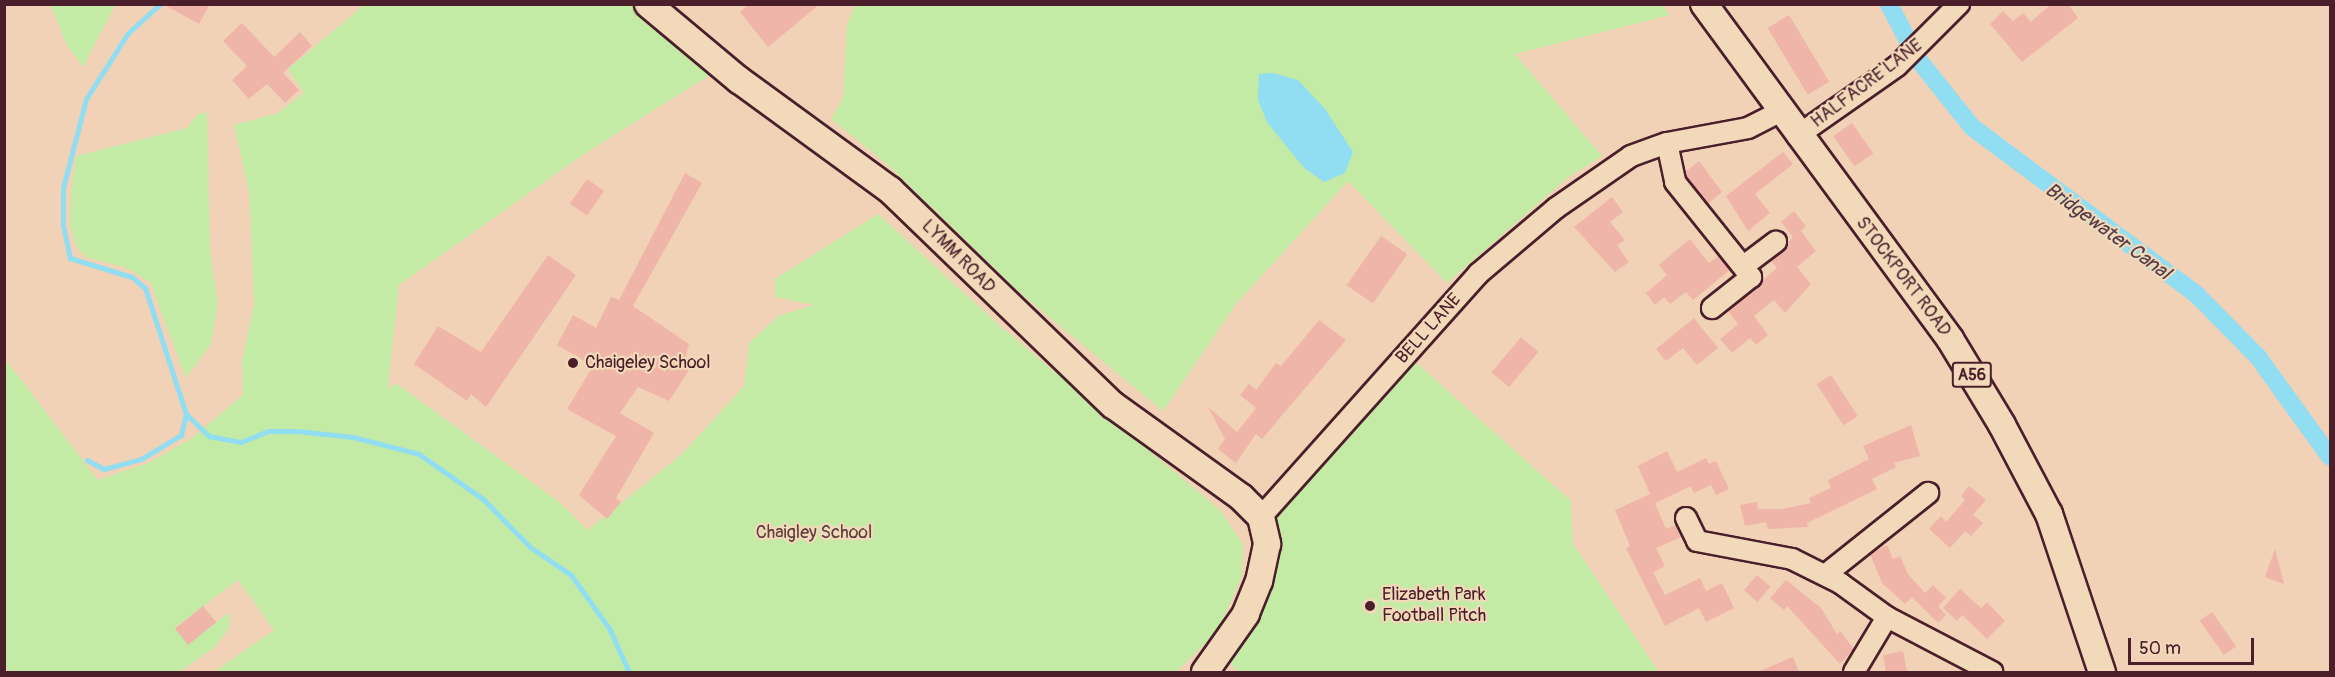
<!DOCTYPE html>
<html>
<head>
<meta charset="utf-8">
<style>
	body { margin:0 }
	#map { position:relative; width:2335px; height:677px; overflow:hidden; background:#f1d2b6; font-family:Pangolin,sans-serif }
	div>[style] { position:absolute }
	.green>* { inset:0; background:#c4eba6 }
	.water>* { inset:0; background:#91ddf1 }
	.stream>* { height:5px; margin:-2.5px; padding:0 2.5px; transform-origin:2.5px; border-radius:2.5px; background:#91ddf1 }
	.canal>* { height:18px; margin:-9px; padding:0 9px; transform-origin:9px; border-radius:9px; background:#91ddf1 }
	.building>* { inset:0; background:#efb5a8; transform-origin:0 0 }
	.roads { filter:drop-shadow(2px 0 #4a1f2b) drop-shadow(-2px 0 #4a1f2b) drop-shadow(0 2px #4a1f2b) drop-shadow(0 -2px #4a1f2b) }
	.minor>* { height:20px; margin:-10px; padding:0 10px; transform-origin:10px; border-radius:10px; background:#f1d9b9 }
	.major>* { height:26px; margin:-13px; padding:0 13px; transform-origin:13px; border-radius:13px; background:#f1d9b9 }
	.dots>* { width:16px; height:16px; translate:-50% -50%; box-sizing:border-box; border:3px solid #f1d9b9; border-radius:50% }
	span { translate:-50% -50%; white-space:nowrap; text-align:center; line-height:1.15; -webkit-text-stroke:4.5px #f1d9b9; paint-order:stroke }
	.shield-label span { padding:2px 4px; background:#f1d9b9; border:2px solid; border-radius:4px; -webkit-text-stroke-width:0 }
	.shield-label { font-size:16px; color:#4a1f2b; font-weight:700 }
	.street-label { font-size:18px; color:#4a1f2b }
	.poi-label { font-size:18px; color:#4a1f2b }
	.left { translate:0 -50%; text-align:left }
	.park-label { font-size:18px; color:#5c3e3d }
	.water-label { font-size:20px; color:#553c49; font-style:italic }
	.frame { position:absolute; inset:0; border:6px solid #4a1f2b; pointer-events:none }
	.scale { position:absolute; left:2128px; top:638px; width:126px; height:27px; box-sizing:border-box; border:3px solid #4a1f2b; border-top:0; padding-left:8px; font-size:18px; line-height:21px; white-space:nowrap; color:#4a1f2b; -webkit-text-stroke:4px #f1d9b9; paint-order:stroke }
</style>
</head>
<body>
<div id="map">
	<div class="green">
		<div style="clip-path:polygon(1661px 4px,1670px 15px,1515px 54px,1602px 156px,1567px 178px,1447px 283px,1348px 181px,1236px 304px,1163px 411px,1019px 292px,887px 164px,831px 119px,843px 98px,847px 24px,856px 5px)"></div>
		<div style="clip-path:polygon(51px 5px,115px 5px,83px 67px,66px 44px)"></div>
		<div style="clip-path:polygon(364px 5px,632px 5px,713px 73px,584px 154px,399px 285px,388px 388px,397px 384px,559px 502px,588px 530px,682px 454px,744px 386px,749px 343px,778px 316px,814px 305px,775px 297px,775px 279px,878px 214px,1000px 326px,1220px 510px,1243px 544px,1242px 576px,1217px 632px,1176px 672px,214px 672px,274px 630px,238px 580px,175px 627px,187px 643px,230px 612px,229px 628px,215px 647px,179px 672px,9px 672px,5px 666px,5px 359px,98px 480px,148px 463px,192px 438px,243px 395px,242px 361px,254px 304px,249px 191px,234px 125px,278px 113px,304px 93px,288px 69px)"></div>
		<div style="clip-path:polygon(207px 112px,210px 250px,218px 304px,211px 344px,186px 378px,150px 282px,127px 268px,85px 257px,76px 245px,70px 225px,71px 194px,76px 156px,187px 128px,198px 114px)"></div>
		<div style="clip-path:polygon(1410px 357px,1571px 501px,1573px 544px,1659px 672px,1239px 672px,1226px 660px,1256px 615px,1263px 507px)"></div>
	</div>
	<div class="water">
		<div style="clip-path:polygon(1273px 73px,1298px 80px,1325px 109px,1353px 152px,1345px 173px,1324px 182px,1304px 168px,1267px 122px,1258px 100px,1259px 74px)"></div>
	</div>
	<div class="stream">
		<div style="left:186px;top:414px;width:32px;rotate:44deg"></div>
		<div style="left:209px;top:436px;width:33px;rotate:11deg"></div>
		<div style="left:241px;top:442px;width:29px;rotate:-22deg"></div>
		<div style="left:268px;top:431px;width:29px"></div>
		<div style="left:297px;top:431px;width:56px;rotate:6.1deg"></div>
		<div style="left:353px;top:437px;width:68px;rotate:14.4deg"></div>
		<div style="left:419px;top:454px;width:78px;rotate:35.1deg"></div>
		<div style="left:483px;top:499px;width:67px;rotate:45.6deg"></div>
		<div style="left:530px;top:547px;width:50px;rotate:34.3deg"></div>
		<div style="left:571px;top:575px;width:65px;rotate:54.4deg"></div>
		<div style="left:609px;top:628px;width:48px;rotate:65.6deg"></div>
		<div style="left:87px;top:460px;width:19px;rotate:28deg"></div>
		<div style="left:104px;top:469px;width:38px;rotate:-15deg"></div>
		<div style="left:141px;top:459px;width:47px;rotate:-31deg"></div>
		<div style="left:181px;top:435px;width:22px;rotate:-77deg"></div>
		<div style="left:186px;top:414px;width:133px;rotate:-108deg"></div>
		<div style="left:145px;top:288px;width:17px;rotate:-140deg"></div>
		<div style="left:132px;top:277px;width:65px;rotate:-163deg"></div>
		<div style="left:70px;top:258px;width:34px;rotate:-102deg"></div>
		<div style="left:63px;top:225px;width:37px;rotate:-90deg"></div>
		<div style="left:63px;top:188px;width:92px;rotate:-75.5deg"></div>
		<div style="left:86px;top:99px;width:78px;rotate:-57.5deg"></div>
		<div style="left:128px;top:33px;width:43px;rotate:-42.2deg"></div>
	</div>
	<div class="canal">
		<div style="left:1889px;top:4px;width:61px;rotate:62.6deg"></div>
		<div style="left:1917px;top:58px;width:88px;rotate:51.4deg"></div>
		<div style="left:1972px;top:127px;width:281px;rotate:36.7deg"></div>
		<div style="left:2197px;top:295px;width:87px;rotate:45.5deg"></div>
		<div style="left:2258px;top:357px;width:123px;rotate:54.2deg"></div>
	</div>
	<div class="building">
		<div style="clip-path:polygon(163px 4px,210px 4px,199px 24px)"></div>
		<div style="clip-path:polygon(749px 4px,820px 4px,768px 47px,740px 12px)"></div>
		<div style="clip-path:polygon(2051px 4px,2068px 4px,2078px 18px,2022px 62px,1990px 24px,2003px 11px,2013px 21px,2023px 13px,2031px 22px)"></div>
		<div style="left:1789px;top:15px;width:78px;height:25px;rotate:59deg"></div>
		<div style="clip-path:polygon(242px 23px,274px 57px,300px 32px,312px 46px,283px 73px,299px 90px,285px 103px,267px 84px,249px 99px,232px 80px,247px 66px,223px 41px)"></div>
		<div style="left:1852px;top:123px;width:37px;height:23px;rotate:55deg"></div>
		<div style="clip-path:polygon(1783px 152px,1793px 164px,1755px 194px,1770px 213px,1748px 231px,1726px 196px)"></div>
		<div style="clip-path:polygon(1699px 161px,1722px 192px,1708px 204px,1686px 177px,1685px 172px)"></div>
		<div style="clip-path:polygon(685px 173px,702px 183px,633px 306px,689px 344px,685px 358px,693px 364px,669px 401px,638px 387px,620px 413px,654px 433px,616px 498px,621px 502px,607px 519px,579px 495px,616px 436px,567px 409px,593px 366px,557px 345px,573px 315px,596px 328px,611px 297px,619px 300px)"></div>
		<div style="left:587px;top:179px;width:21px;height:30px;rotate:35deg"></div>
		<div style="clip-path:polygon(1612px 197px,1623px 212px,1610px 222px,1625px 240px,1617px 245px,1629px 262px,1615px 272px,1574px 227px)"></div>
		<div style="clip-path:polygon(1794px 211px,1806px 226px,1801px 231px,1816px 251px,1797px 267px,1811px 284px,1785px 313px,1774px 300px,1754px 316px,1768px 335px,1756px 345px,1750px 338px,1732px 353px,1720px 339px,1738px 324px,1728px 311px,1777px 268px,1771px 261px,1793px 237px,1781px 222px)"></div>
		<div style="left:1381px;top:236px;width:32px;height:60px;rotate:35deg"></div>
		<div style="clip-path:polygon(1690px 239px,1709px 263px,1719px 256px,1730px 270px,1693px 300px,1686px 292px,1670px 304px,1664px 297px,1655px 305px,1646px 293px,1667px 275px,1659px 265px)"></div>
		<div style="clip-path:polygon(548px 255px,576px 275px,486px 407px,471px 394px,467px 401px,414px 364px,438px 326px,481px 352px)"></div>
		<div style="clip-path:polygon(1694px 318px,1718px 348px,1697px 365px,1683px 348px,1666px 361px,1656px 349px)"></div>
		<div style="clip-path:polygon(1319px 320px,1346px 340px,1262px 439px,1256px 434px,1236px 463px,1218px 449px,1225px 439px,1208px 407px,1237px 432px,1256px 408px,1240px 395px,1249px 384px,1256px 390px,1276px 363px,1281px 366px)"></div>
		<div style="left:1521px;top:337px;width:23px;height:46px;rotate:40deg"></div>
		<div style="left:1831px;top:375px;width:49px;height:17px;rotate:57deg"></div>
		<div style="clip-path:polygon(1911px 425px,1920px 456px,1894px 463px,1896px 467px,1872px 479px,1877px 489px,1807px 523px,1808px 527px,1768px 529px,1766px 522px,1745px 526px,1740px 505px,1757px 502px,1758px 509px,1782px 509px,1811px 503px,1809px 498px,1831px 488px,1828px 480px,1869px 459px,1863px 446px)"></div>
		<div style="clip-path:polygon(1667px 451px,1677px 472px,1706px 458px,1709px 464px,1716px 461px,1729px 489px,1716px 495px,1711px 485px,1694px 493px,1691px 486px,1655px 503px,1666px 529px,1675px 525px,1681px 537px,1656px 548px,1665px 566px,1653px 572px,1665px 595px,1700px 578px,1706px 591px,1722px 583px,1734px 608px,1706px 622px,1699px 608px,1665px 626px,1626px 548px,1630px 546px,1615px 510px,1650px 494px,1638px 466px)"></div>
		<div style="clip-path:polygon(1969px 486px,1986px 500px,1973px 515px,1983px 523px,1971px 536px,1965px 531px,1950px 548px,1929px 529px,1941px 516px,1946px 522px,1965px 500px,1961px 496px)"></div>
		<div style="clip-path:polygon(1887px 545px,1893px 559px,1900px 556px,1908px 574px,1925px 593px,1933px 585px,1946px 598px,1938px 606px,1946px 615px,1938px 623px,1912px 597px,1905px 604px,1882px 583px,1870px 554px)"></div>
		<div style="clip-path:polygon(2275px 549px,2284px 584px,2265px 577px)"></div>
		<div style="left:1757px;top:575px;width:18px;height:20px;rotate:41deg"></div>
		<div style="clip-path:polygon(1786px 580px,1821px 608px,1837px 634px,1840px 631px,1854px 649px,1840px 664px,1787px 606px,1784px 610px,1770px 598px)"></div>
		<div style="clip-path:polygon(1960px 589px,1981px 608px,1987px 602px,2005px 621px,1987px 639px,1962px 615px,1957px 621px,1943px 608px)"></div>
		<div style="left:203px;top:606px;width:21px;height:36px;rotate:51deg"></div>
		<div style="left:2212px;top:612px;width:42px;height:15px;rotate:55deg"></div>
		<div style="clip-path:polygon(1903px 651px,1907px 672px,1886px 672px,1883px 655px)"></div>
		<div style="clip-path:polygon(1793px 657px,1799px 672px,1757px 672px)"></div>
	</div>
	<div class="roads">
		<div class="minor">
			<div style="left:1797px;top:136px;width:122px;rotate:-35deg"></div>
			<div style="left:1897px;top:66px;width:88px;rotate:-45deg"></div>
			<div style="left:1667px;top:143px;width:40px;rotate:78deg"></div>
			<div style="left:1675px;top:182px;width:122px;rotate:51.3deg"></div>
			<div style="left:1751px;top:277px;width:50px;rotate:141.5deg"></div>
			<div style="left:1745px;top:265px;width:39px;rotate:-37deg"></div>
			<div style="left:1261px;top:517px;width:326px;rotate:-48.2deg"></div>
			<div style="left:1478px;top:274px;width:102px;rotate:-40.2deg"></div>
			<div style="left:1556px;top:208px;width:91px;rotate:-34.7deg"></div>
			<div style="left:1631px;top:156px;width:38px;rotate:-20deg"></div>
			<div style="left:1667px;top:143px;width:82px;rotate:-10.5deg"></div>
			<div style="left:1748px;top:128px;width:35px;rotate:-27deg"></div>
			<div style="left:1686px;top:518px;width:25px;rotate:64deg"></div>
			<div style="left:1697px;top:541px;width:97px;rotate:10.7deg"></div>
			<div style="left:1792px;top:559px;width:54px;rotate:26.6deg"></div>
			<div style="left:1840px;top:583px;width:58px;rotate:35.9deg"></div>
			<div style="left:1887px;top:617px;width:119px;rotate:27.6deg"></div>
			<div style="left:1825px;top:575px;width:132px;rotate:-38.5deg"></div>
			<div style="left:1854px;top:672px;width:64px;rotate:-59deg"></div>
		</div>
		<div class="major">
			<div style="left:648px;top:4px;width:119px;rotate:39.9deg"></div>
			<div style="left:739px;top:80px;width:187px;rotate:36.1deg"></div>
			<div style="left:890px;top:190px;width:310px;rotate:44deg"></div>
			<div style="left:1113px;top:405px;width:158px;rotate:35.7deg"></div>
			<div style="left:1241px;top:497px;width:28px;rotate:45deg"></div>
			<div style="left:1261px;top:517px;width:28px;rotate:77deg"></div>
			<div style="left:1267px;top:544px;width:38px;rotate:102deg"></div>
			<div style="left:1259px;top:581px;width:35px;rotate:112deg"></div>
			<div style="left:1246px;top:614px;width:71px;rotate:125.3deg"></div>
			<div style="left:1704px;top:4px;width:416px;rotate:53.7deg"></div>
			<div style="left:1950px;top:339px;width:100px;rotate:58.8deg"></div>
			<div style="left:2002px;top:425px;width:101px;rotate:62.2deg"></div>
			<div style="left:2049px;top:514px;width:167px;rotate:71.5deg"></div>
		</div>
	</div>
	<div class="dots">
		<div style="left:573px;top:363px;background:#4a1f2b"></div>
		<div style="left:1370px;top:606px;background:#4a1f2b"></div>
	</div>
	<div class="shield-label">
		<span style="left:1972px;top:375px">A56</span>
	</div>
	<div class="street-label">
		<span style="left:1867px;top:84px;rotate:-37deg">HALFACRE LANE</span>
		<span style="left:958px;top:257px;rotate:45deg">LYMM ROAD</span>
		<span style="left:1903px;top:277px;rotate:53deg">STOCKPORT ROAD</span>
		<span style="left:1429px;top:329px;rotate:-48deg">BELL LANE</span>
	</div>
	<div class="poi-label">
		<span class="left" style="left:585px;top:363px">Chaigeley School</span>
		<span class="left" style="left:1382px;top:606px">Elizabeth Park<br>Football Pitch</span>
	</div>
	<div class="park-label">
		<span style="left:814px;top:533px">Chaigley School</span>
	</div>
	<div class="water-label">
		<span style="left:2108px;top:231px;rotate:36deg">Bridgewater Canal</span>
	</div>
	<div class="frame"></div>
	<div class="scale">50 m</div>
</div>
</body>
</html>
